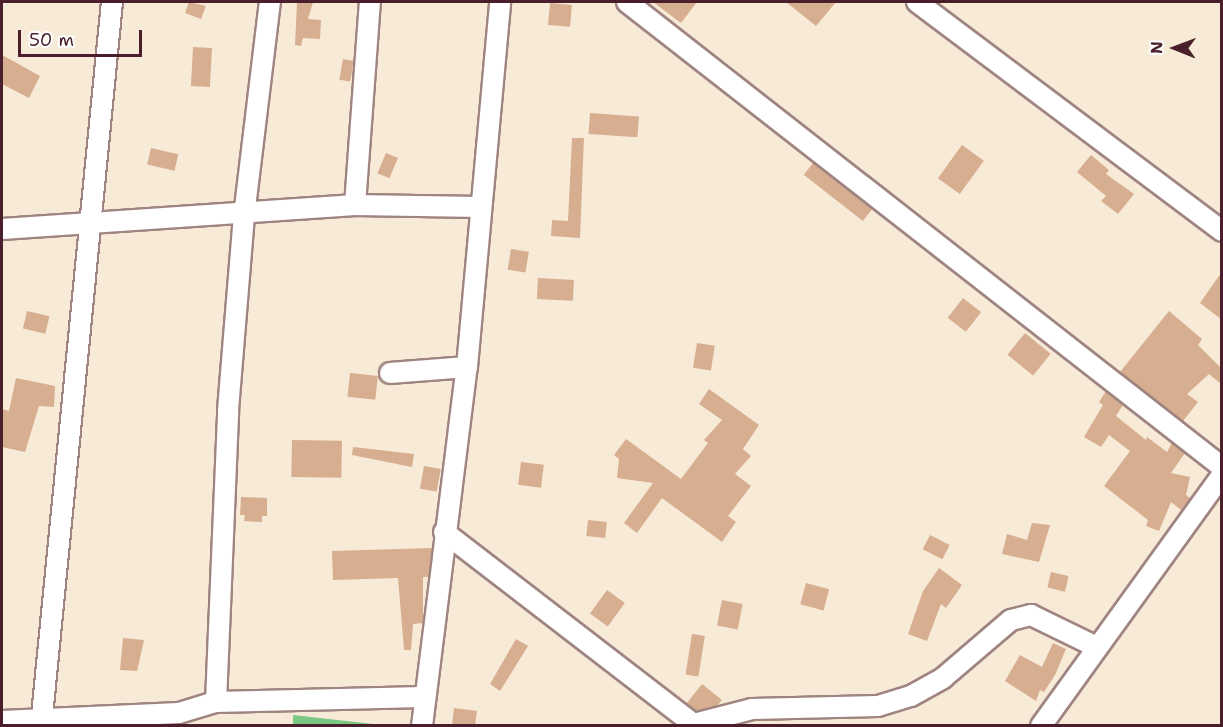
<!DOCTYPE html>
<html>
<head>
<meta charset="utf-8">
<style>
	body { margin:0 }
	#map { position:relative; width:1223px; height:727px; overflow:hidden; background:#f7ead7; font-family:"Shantell Sans",sans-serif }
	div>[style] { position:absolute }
	.green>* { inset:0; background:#7cc784 }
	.building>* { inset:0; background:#d7ae90; transform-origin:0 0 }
	.roads { filter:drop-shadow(2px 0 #a08481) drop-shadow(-2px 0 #a08481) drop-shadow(0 2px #a08481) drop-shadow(0 -2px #a08481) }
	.minor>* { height:20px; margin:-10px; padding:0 10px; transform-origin:10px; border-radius:10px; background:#fff }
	span { translate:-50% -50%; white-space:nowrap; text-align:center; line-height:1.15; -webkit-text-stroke:4.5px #fff; paint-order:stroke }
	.frame { position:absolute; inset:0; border:3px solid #4a1f2b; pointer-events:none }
	.north { position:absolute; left:1145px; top:18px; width:60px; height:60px; -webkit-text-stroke:4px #fff; paint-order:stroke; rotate:271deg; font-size:16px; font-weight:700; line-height:24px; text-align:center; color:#4a1f2b }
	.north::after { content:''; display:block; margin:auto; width:21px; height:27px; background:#4a1f2b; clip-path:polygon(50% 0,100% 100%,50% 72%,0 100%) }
	.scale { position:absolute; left:18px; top:30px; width:124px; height:27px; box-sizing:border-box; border:3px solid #4a1f2b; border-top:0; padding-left:8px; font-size:18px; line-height:21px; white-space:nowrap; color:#4a1f2b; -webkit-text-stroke:4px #fff; paint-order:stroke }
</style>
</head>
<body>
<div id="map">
	<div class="green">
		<div style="clip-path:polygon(293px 715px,373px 724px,373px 725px,293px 725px)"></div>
	</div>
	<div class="building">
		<div style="clip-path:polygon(189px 2px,206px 6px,201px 19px,185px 13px)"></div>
		<div style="clip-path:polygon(297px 2px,313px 2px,308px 19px,321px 20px,320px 39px,303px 38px,301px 46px,295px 45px)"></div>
		<div style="clip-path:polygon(653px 2px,697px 2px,681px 23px)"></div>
		<div style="clip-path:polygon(786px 2px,836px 2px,816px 26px)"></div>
		<div style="left:550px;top:3px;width:22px;height:22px;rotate:5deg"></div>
		<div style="left:193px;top:47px;width:19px;height:39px;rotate:3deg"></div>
		<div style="clip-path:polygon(2px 55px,40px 76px,29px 98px,2px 84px)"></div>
		<div style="left:343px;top:59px;width:11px;height:21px;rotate:10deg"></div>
		<div style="left:590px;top:113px;width:49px;height:21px;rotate:4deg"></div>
		<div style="clip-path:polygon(572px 138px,584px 138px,580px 238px,551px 236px,552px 220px,568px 221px)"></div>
		<div style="left:962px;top:145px;width:27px;height:41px;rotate:36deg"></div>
		<div style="left:151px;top:148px;width:28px;height:17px;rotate:13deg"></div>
		<div style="left:386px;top:153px;width:13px;height:22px;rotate:23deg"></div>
		<div style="clip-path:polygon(1091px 155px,1109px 170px,1106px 174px,1134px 194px,1118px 214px,1101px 201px,1106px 196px,1077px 172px)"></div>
		<div style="left:813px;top:163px;width:75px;height:15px;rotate:38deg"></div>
		<div style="left:511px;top:249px;width:18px;height:21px;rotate:9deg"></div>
		<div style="clip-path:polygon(1221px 273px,1221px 319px,1200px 303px)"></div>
		<div style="left:538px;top:278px;width:36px;height:21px;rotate:3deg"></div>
		<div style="left:963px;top:298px;width:23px;height:25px;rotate:38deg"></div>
		<div style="left:27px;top:311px;width:23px;height:18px;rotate:13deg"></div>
		<div style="clip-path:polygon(1169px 311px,1202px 339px,1198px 345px,1221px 368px,1221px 384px,1209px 374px,1187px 394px,1198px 402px,1183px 421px,1120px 372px)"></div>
		<div style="left:1025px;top:333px;width:33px;height:28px;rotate:39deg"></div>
		<div style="left:697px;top:343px;width:18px;height:25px;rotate:9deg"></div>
		<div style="left:350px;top:373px;width:28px;height:24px;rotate:6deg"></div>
		<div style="clip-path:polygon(16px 378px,55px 386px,54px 407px,39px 406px,25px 452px,2px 447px,2px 409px,9px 411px)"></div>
		<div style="clip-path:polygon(709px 389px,759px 425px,743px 449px,751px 456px,735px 474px,751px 486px,728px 516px,736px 522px,722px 542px,662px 498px,637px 533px,624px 523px,653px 483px,617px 478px,619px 459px,614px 455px,626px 439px,681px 479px,708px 443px,704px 440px,722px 420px,699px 404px)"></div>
		<div style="clip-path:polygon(1106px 391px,1123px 405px,1116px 416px,1146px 440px,1147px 437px,1167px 452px,1172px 443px,1185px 453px,1171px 473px,1190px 477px,1186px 495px,1190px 498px,1181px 510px,1171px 502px,1159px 531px,1146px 526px,1148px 520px,1104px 486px,1130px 451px,1109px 435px,1101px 447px,1084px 437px,1103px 405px,1099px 402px)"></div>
		<div style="left:292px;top:440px;width:50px;height:37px;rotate:1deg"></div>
		<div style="clip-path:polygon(353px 447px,414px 454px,412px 467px,352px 455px)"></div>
		<div style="left:521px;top:462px;width:23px;height:23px;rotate:7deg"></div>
		<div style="left:424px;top:466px;width:17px;height:23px;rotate:10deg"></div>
		<div style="clip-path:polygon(241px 497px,267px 498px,267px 516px,262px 516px,262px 522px,244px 521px,245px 515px,240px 515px)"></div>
		<div style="left:588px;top:520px;width:19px;height:16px;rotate:6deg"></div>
		<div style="clip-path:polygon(1032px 523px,1050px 525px,1039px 562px,1002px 554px,1007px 534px,1027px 540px)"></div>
		<div style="left:930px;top:535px;width:22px;height:16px;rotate:27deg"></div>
		<div style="clip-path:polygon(432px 548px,429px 577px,423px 577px,423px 623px,413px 624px,411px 650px,404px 650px,398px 578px,333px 580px,332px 551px)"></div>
		<div style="clip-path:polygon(939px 568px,962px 585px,946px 608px,941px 604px,927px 641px,908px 634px,923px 591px)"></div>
		<div style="left:1051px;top:572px;width:18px;height:16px;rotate:13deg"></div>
		<div style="left:806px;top:583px;width:24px;height:22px;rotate:15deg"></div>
		<div style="left:607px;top:590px;width:22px;height:29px;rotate:36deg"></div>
		<div style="left:722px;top:600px;width:21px;height:26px;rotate:11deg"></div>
		<div style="left:692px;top:634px;width:13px;height:41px;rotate:9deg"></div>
		<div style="clip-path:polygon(123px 638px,144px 640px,137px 671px,120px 670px)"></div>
		<div style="clip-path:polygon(516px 639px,528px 646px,500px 691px,490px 684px)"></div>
		<div style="clip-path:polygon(1053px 643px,1066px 649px,1055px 675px,1044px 692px,1040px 690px,1036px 701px,1005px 681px,1020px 655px,1042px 667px)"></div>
		<div style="clip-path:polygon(702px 684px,722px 700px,717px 706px,697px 711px,687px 703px)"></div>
		<div style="clip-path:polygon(454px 708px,477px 711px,475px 726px,452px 726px)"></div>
	</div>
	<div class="roads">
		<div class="minor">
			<div style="left:627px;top:2px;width:755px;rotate:38.01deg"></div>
			<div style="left:917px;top:2px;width:381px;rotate:36.9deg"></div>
			<div style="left:355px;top:205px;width:204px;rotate:-85.8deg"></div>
			<div style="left:2px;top:229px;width:354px;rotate:-3.9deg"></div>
			<div style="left:355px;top:205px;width:126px;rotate:0.9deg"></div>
			<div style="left:390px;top:373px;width:77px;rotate:-4.5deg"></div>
			<div style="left:444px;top:532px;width:318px;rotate:37.6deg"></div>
			<div style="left:216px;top:702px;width:292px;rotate:-87.6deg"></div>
			<div style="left:228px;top:410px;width:195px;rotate:-85.3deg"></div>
			<div style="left:244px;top:216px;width:216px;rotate:-83.1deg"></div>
			<div style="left:2px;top:721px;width:177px;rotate:-2.6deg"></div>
			<div style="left:179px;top:713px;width:39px;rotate:-17deg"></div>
			<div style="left:216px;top:702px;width:207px;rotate:-1.4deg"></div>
			<div style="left:694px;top:724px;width:60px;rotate:-14.5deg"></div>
			<div style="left:752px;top:709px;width:126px;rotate:-1.4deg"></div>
			<div style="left:878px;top:706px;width:34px;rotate:-17deg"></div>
			<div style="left:911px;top:696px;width:37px;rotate:-29deg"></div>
			<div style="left:943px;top:678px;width:89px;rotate:-40.5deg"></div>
			<div style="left:1011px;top:620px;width:21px;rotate:-14deg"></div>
			<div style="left:1031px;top:615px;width:73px;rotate:25.9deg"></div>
			<div style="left:41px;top:726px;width:727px;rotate:-84.4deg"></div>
			<div style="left:422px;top:726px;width:362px;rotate:-82.9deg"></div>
			<div style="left:467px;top:367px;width:366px;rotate:-84.8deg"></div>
			<div style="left:1041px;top:726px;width:309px;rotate:-54.2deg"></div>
		</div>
	</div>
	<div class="frame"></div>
	<div class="north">N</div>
	<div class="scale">50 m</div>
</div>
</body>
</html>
